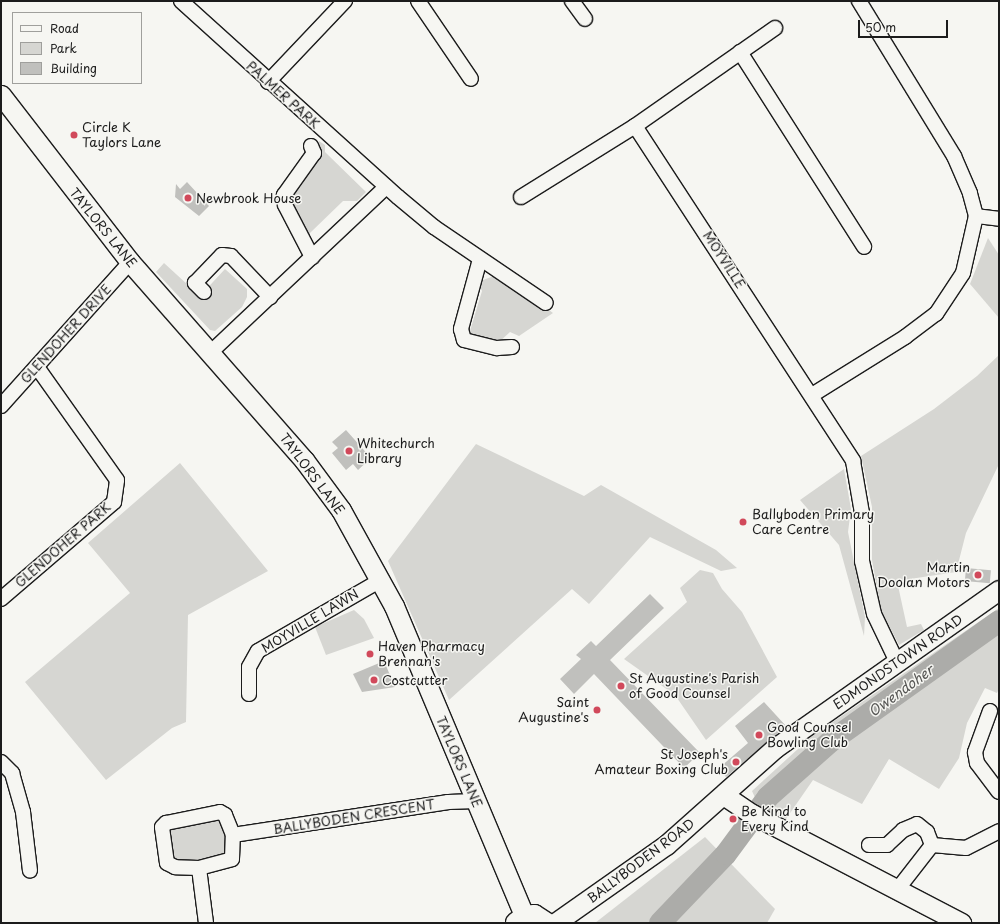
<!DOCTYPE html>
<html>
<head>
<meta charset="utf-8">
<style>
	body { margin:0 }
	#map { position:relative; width:1000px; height:924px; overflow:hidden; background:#f6f6f2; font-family:"Playpen Sans",sans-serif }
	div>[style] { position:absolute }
	.green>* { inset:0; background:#d6d6d2 }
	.river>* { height:22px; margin:-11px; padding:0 11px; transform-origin:11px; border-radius:11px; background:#acaca9 }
	.building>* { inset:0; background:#c0c0bd; transform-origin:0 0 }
	.roads { filter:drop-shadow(1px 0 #1c1c1c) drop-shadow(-1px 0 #1c1c1c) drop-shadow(0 1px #1c1c1c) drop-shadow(0 -1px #1c1c1c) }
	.minor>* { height:14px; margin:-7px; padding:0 7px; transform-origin:7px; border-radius:7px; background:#f6f6f2 }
	.secondary>* { height:19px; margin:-9.5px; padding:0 9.5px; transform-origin:9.5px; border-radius:9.5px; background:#f6f6f2 }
	.dots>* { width:11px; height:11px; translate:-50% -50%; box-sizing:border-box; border:2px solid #f6f6f2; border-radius:50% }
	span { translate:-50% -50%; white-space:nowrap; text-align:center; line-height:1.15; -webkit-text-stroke:3px #f6f6f2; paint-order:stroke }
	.street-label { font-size:13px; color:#1c1c1c }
	.poi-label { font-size:13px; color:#1c1c1c }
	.left { translate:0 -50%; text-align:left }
	.right { translate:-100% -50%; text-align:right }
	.water-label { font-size:14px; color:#565654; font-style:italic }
	.frame { position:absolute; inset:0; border:2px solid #1c1c1c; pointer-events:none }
	.legend { position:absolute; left:12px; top:12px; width:130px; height:72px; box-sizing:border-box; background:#f6f6f2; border:1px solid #9f9f9c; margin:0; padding:5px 7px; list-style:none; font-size:12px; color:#1c1c1c }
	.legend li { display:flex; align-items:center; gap:8px; height:20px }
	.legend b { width:20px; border:1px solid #9f9f9c }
	.scale { position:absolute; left:858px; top:20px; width:90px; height:18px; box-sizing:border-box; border:2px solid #1c1c1c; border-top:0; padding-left:5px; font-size:12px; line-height:14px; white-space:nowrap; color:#1c1c1c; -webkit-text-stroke:3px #f6f6f2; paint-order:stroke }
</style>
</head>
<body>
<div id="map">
	<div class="green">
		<div style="clip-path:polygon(319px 141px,325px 145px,325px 152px,366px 192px,357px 201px,343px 201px,310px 233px,310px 243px,290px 201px,292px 190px,299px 189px,319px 157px)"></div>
		<div style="clip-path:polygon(988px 238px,999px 255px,999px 318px,970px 284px)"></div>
		<div style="clip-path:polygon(164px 263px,200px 296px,225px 269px,247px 289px,247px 297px,242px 307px,215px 331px,210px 330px,156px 272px)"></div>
		<div style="clip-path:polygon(494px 276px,509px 281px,510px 287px,542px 311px,549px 310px,553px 313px,519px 336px,510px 332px,498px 343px,471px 340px,466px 331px,470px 331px,482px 291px,480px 287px,483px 280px)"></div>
		<div style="clip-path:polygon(999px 355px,999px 464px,966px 533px,956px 572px,897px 581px,907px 627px,921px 624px,924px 630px,899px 645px,881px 610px,872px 560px,872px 507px,861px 456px,934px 409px,977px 376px)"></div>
		<div style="clip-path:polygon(476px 444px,584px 496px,601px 485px,716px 550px,737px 568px,721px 571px,650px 537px,589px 604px,572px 589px,449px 700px,388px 561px)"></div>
		<div style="clip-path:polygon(180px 463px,268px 571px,188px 615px,186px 722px,172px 728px,106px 780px,25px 682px,130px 593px,88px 543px)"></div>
		<div style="clip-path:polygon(844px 469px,851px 509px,848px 532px,865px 617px,864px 636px,839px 545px,800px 500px)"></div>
		<div style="clip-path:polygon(700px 570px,713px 573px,722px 589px,742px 612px,777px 677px,706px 740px,675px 695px,624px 659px,687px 602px,680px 588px)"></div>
		<div style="clip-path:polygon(999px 608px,999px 689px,997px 693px,985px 688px,967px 723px,959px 758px,939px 789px,889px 759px,862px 804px,813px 780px,786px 819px,757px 802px,752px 791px,811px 737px)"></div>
		<div style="clip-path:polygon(354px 610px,364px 619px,374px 638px,326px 655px,315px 627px)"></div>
		<div style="clip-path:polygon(216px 819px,223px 823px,226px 837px,224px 853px,213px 860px,185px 864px,172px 860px,169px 831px,179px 825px)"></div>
		<div style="clip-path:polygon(705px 837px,775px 909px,767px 923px,595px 923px)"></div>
	</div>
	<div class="river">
		<div style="left:660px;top:923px;width:95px;rotate:-46.3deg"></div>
		<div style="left:726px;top:854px;width:71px;rotate:-53.6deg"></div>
		<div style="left:768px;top:797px;width:84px;rotate:-41.6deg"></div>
		<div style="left:831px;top:741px;width:206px;rotate:-35.5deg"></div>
	</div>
	<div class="building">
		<div style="clip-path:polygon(187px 182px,209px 206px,199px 216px,175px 197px,176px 184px,180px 189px)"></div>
		<div style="clip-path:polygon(346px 430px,371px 458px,358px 470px,353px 464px,346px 470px,332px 453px,338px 448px,332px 442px)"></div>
		<div style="left:966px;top:568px;width:25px;height:13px;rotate:5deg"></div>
		<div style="clip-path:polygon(650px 594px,664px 608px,610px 660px,700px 753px,684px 768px,594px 674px,574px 694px,560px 679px,581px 659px,576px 655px,591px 641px,596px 646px)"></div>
		<div style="clip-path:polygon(384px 661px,395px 687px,362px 692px,353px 674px)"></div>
		<div style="clip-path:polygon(764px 702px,786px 726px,726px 777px,719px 768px,748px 743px,735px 726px)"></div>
	</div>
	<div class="roads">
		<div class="minor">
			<div style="left:181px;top:1px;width:292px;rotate:42.1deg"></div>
			<div style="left:398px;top:197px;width:47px;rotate:39.8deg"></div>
			<div style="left:434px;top:227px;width:135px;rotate:34.2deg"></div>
			<div style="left:418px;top:1px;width:94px;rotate:55.8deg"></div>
			<div style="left:572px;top:1px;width:22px;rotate:54deg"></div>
			<div style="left:740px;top:52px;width:231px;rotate:57.5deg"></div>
			<div style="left:268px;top:82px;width:112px;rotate:-46.5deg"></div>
			<div style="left:635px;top:126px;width:400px;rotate:56.9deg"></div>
			<div style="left:853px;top:461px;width:53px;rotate:80.2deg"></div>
			<div style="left:862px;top:513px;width:48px;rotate:90deg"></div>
			<div style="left:862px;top:561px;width:54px;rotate:77.2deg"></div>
			<div style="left:874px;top:614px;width:51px;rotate:64.4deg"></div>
			<div style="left:311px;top:146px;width:8px;rotate:67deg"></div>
			<div style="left:314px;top:153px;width:52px;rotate:125.5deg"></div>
			<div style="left:284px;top:195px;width:10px;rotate:84deg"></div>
			<div style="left:285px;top:205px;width:59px;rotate:62.6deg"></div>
			<div style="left:521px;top:197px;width:134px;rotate:-31.9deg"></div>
			<div style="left:635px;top:126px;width:171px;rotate:-35deg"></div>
			<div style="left:976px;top:216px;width:23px;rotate:7deg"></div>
			<div style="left:480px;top:259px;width:73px;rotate:105.2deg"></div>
			<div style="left:461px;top:329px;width:11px;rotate:75deg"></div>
			<div style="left:464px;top:340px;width:34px;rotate:14deg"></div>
			<div style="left:497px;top:348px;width:15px;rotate:-4deg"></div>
			<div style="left:204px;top:292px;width:13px;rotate:-135deg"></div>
			<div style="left:195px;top:283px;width:39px;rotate:-46deg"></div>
			<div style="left:222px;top:255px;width:9px;rotate:6deg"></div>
			<div style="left:231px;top:256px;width:57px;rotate:46.4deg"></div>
			<div style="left:211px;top:352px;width:241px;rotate:-43.3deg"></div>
			<div style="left:812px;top:395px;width:110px;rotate:-31.9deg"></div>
			<div style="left:905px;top:337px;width:39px;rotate:-37deg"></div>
			<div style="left:936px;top:314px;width:49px;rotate:-56.6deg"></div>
			<div style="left:963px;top:273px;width:58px;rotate:-77.2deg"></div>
			<div style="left:976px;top:216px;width:24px;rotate:-105deg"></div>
			<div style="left:970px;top:193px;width:40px;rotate:-113.4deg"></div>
			<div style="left:954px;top:156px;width:182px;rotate:-121.5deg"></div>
			<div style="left:1px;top:406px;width:193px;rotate:-48.1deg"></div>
			<div style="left:1px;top:599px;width:149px;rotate:-40.6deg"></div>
			<div style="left:114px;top:502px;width:22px;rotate:-82deg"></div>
			<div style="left:117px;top:480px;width:138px;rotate:-125.3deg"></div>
			<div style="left:249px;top:694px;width:27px;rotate:-90deg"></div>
			<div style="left:249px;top:667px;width:18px;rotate:-61deg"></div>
			<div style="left:258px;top:651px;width:142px;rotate:-30deg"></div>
			<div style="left:990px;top:711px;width:44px;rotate:110.1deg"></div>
			<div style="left:975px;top:752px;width:11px;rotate:80deg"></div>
			<div style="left:977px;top:763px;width:36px;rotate:53deg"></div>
			<div style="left:1px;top:762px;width:16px;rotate:45deg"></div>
			<div style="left:12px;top:773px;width:41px;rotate:74.2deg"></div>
			<div style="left:23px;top:812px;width:59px;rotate:83.2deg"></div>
			<div style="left:869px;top:845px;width:18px"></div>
			<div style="left:887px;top:845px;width:22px;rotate:-43deg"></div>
			<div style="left:903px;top:830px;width:15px;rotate:-23deg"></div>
			<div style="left:917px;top:824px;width:13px;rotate:39deg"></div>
			<div style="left:927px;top:832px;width:14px;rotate:69deg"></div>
			<div style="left:199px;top:868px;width:24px;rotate:-178deg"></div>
			<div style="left:175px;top:867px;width:9px;rotate:-153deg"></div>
			<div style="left:167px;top:863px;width:36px;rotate:-98deg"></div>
			<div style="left:162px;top:827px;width:6px;rotate:-45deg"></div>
			<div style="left:166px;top:823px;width:55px;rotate:-11.5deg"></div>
			<div style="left:220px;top:812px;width:6px;rotate:31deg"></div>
			<div style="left:225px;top:815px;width:22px;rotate:68deg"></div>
			<div style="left:897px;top:890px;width:57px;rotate:-52.1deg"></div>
			<div style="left:932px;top:845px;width:34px;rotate:5deg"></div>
			<div style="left:966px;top:848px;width:37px;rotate:-27deg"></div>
			<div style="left:206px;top:923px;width:55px;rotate:-97.3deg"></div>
			<div style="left:199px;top:868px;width:34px;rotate:-15deg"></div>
			<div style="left:232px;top:859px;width:24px;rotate:-88deg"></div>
			<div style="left:233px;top:835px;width:218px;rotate:-8.7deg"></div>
			<div style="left:448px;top:802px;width:28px;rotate:-2deg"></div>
		</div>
		<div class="secondary">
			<div style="left:1px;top:95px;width:211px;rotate:52.3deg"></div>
			<div style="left:130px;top:262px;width:264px;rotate:48.7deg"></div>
			<div style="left:304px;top:460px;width:62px;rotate:53.5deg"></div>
			<div style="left:341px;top:510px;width:110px;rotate:61.1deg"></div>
			<div style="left:394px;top:606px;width:335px;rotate:67.2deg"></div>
			<div style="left:725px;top:796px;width:32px;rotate:34deg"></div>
			<div style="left:752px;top:814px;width:236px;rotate:27.5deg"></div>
			<div style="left:515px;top:922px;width:11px;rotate:-38deg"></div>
			<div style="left:524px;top:915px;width:10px;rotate:-6deg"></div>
			<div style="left:534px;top:914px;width:17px;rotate:33deg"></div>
			<div style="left:555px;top:923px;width:136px;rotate:-35.1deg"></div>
			<div style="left:666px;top:845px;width:146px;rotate:-41.7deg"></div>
			<div style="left:775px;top:748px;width:274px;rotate:-35.2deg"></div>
		</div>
	</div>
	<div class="dots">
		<div style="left:74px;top:135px;background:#d1495b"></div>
		<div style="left:188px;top:198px;background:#d1495b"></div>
		<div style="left:349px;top:451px;background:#d1495b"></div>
		<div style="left:743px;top:522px;background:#d1495b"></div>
		<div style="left:978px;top:575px;background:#d1495b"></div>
		<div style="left:370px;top:654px;background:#d1495b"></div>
		<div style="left:374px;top:680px;background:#d1495b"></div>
		<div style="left:621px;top:686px;background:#d1495b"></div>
		<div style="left:597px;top:710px;background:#d1495b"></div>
		<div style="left:759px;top:735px;background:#d1495b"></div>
		<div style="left:736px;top:762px;background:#d1495b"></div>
		<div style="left:733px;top:819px;background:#d1495b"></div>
	</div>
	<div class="street-label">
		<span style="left:283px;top:95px;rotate:42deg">PALMER PARK</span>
		<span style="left:103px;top:228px;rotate:51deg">TAYLORS LANE</span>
		<span style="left:724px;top:260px;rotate:57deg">MOYVILLE</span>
		<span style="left:66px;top:334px;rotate:-48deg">GLENDOHER DRIVE</span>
		<span style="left:312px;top:474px;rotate:53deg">TAYLORS LANE</span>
		<span style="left:63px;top:545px;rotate:-41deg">GLENDOHER PARK</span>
		<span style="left:310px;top:621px;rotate:-31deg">MOYVILLE LAWN</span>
		<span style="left:898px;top:662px;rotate:-35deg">EDMONDSTOWN ROAD</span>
		<span style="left:459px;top:762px;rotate:67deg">TAYLORS LANE</span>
		<span style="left:354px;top:817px;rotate:-9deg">BALLYBODEN CRESCENT</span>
		<span style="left:641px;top:861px;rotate:-37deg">BALLYBODEN ROAD</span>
	</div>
	<div class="poi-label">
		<span class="left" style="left:82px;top:135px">Circle K<br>Taylors Lane</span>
		<span class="left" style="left:196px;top:198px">Newbrook House</span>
		<span class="left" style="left:357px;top:451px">Whitechurch<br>Library</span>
		<span class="left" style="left:752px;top:522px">Ballyboden Primary<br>Care Centre</span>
		<span class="right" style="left:970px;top:575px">Martin<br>Doolan Motors</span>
		<span class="left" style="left:378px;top:654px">Haven Pharmacy<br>Brennan's</span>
		<span class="left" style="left:629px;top:686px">St Augustine's Parish<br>of Good Counsel</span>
		<span class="left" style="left:382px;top:680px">Costcutter</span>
		<span class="right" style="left:589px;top:710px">Saint<br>Augustine's</span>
		<span class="left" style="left:767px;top:735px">Good Counsel<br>Bowling Club</span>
		<span class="right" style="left:728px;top:762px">St Joseph's<br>Amateur Boxing Club</span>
		<span class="left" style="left:741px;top:819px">Be Kind to<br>Every Kind</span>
	</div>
	<div class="water-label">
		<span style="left:901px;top:691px;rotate:-36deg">Owendoher</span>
	</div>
	<div class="frame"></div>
	<ul class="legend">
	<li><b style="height:5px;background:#f6f6f2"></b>Road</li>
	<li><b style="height:11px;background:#d6d6d2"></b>Park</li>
	<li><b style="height:11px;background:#c0c0bd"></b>Building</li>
	</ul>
	<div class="scale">50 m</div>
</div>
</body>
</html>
